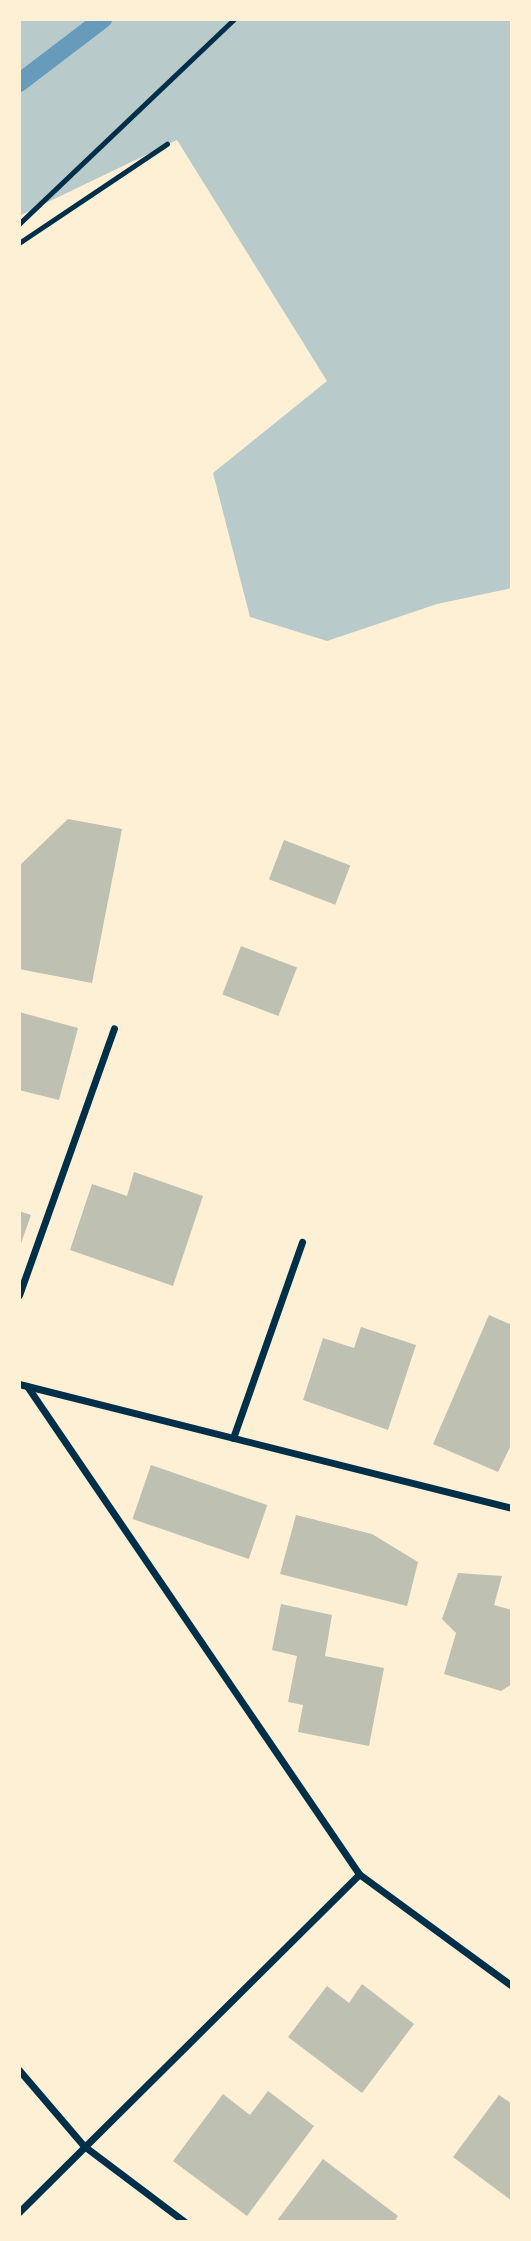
<!DOCTYPE html>
<html>
<head>
<meta charset="utf-8">
<style>
	body { margin:0 }
	#map { position:relative; width:531px; height:2241px; overflow:hidden; background:#fdf0d5; font-family:Barlow,sans-serif }
	div>[style] { position:absolute }
	.green>* { inset:0; background:#b9caca }
	.stream>* { height:18px; margin:-9px; padding:0 9px; transform-origin:9px; border-radius:9px; background:#669bbc }
	.building>* { inset:0; background:#bec0b2; transform-origin:0 0 }
	.path>* { height:4.5px; margin:-2.25px; padding:0 2.25px; transform-origin:2.25px; border-radius:2.25px; background:#003049 }
	.minor>* { height:7px; margin:-3.5px; padding:0 3.5px; transform-origin:3.5px; border-radius:3.5px; background:#003049 }
	span { translate:-50% -50%; white-space:nowrap; text-align:center; line-height:1.15; -webkit-text-stroke:5px #fdf0d5; paint-order:stroke }
	.frame { position:absolute; inset:0; border:21px solid #fdf0d5; pointer-events:none }
</style>
</head>
<body>
<div id="map">
	<div class="green">
		<div style="clip-path:polygon(19px 19px,512px 19px,512px 588px,437px 604px,327px 641px,250px 617px,213px 473px,327px 381px,177px 140px,19px 216px)"></div>
	</div>
	<div class="stream">
		<div style="left:19px;top:83px;width:106px;rotate:-37.3deg"></div>
	</div>
	<div class="building">
		<div style="clip-path:polygon(68px 819px,122px 829px,92px 983px,19px 969px,19px 866px)"></div>
		<div style="left:284px;top:840px;width:71px;height:42px;rotate:21deg"></div>
		<div style="left:241px;top:946px;width:60px;height:52px;rotate:21deg"></div>
		<div style="clip-path:polygon(19px 1012px,78px 1028px,59px 1100px,19px 1090px)"></div>
		<div style="clip-path:polygon(134px 1172px,203px 1196px,173px 1286px,70px 1250px,92px 1184px,127px 1196px)"></div>
		<div style="clip-path:polygon(19px 1211px,31px 1215px,20px 1246px,19px 1246px)"></div>
		<div style="clip-path:polygon(489px 1315px,512px 1325px,512px 1443px,498px 1472px,433px 1444px)"></div>
		<div style="clip-path:polygon(361px 1327px,416px 1345px,388px 1430px,303px 1400px,323px 1338px,354px 1348px)"></div>
		<div style="left:151px;top:1465px;width:123px;height:57px;rotate:19deg"></div>
		<div style="clip-path:polygon(296px 1515px,372px 1534px,418px 1562px,407px 1606px,280px 1574px)"></div>
		<div style="clip-path:polygon(458px 1573px,502px 1576px,494px 1605px,512px 1610px,512px 1684px,501px 1691px,444px 1674px,456px 1633px,442px 1619px)"></div>
		<div style="clip-path:polygon(281px 1604px,332px 1615px,325px 1656px,384px 1668px,369px 1746px,298px 1732px,303px 1705px,288px 1702px,297px 1656px,272px 1650px)"></div>
		<div style="clip-path:polygon(362px 1984px,414px 2024px,362px 2093px,288px 2037px,327px 1986px,349px 2003px)"></div>
		<div style="clip-path:polygon(268px 2091px,314px 2126px,247px 2216px,173px 2161px,223px 2094px,250px 2115px)"></div>
		<div style="clip-path:polygon(499px 2095px,512px 2104px,512px 2201px,453px 2157px)"></div>
		<div style="clip-path:polygon(323px 2159px,398px 2216px,394px 2222px,276px 2222px)"></div>
	</div>
	<div class="path">
		<div style="left:19px;top:224px;width:297px;rotate:-43.6deg"></div>
		<div style="left:19px;top:243px;width:178px;rotate:-33.8deg"></div>
	</div>
	<div class="minor">
		<div style="left:19px;top:1295px;width:283px;rotate:-70.4deg"></div>
		<div style="left:19px;top:1384px;width:508px;rotate:14.12deg"></div>
		<div style="left:27px;top:1386px;width:590px;rotate:55.77deg"></div>
		<div style="left:359px;top:1874px;width:190px;rotate:36.2deg"></div>
		<div style="left:233px;top:1438px;width:208px;rotate:-70.6deg"></div>
		<div style="left:19px;top:2070px;width:100px;rotate:49.5deg"></div>
		<div style="left:84px;top:2146px;width:126px;rotate:37deg"></div>
		<div style="left:19px;top:2212px;width:479px;rotate:-44.8deg"></div>
	</div>
	<div class="frame"></div>
</div>
</body>
</html>
